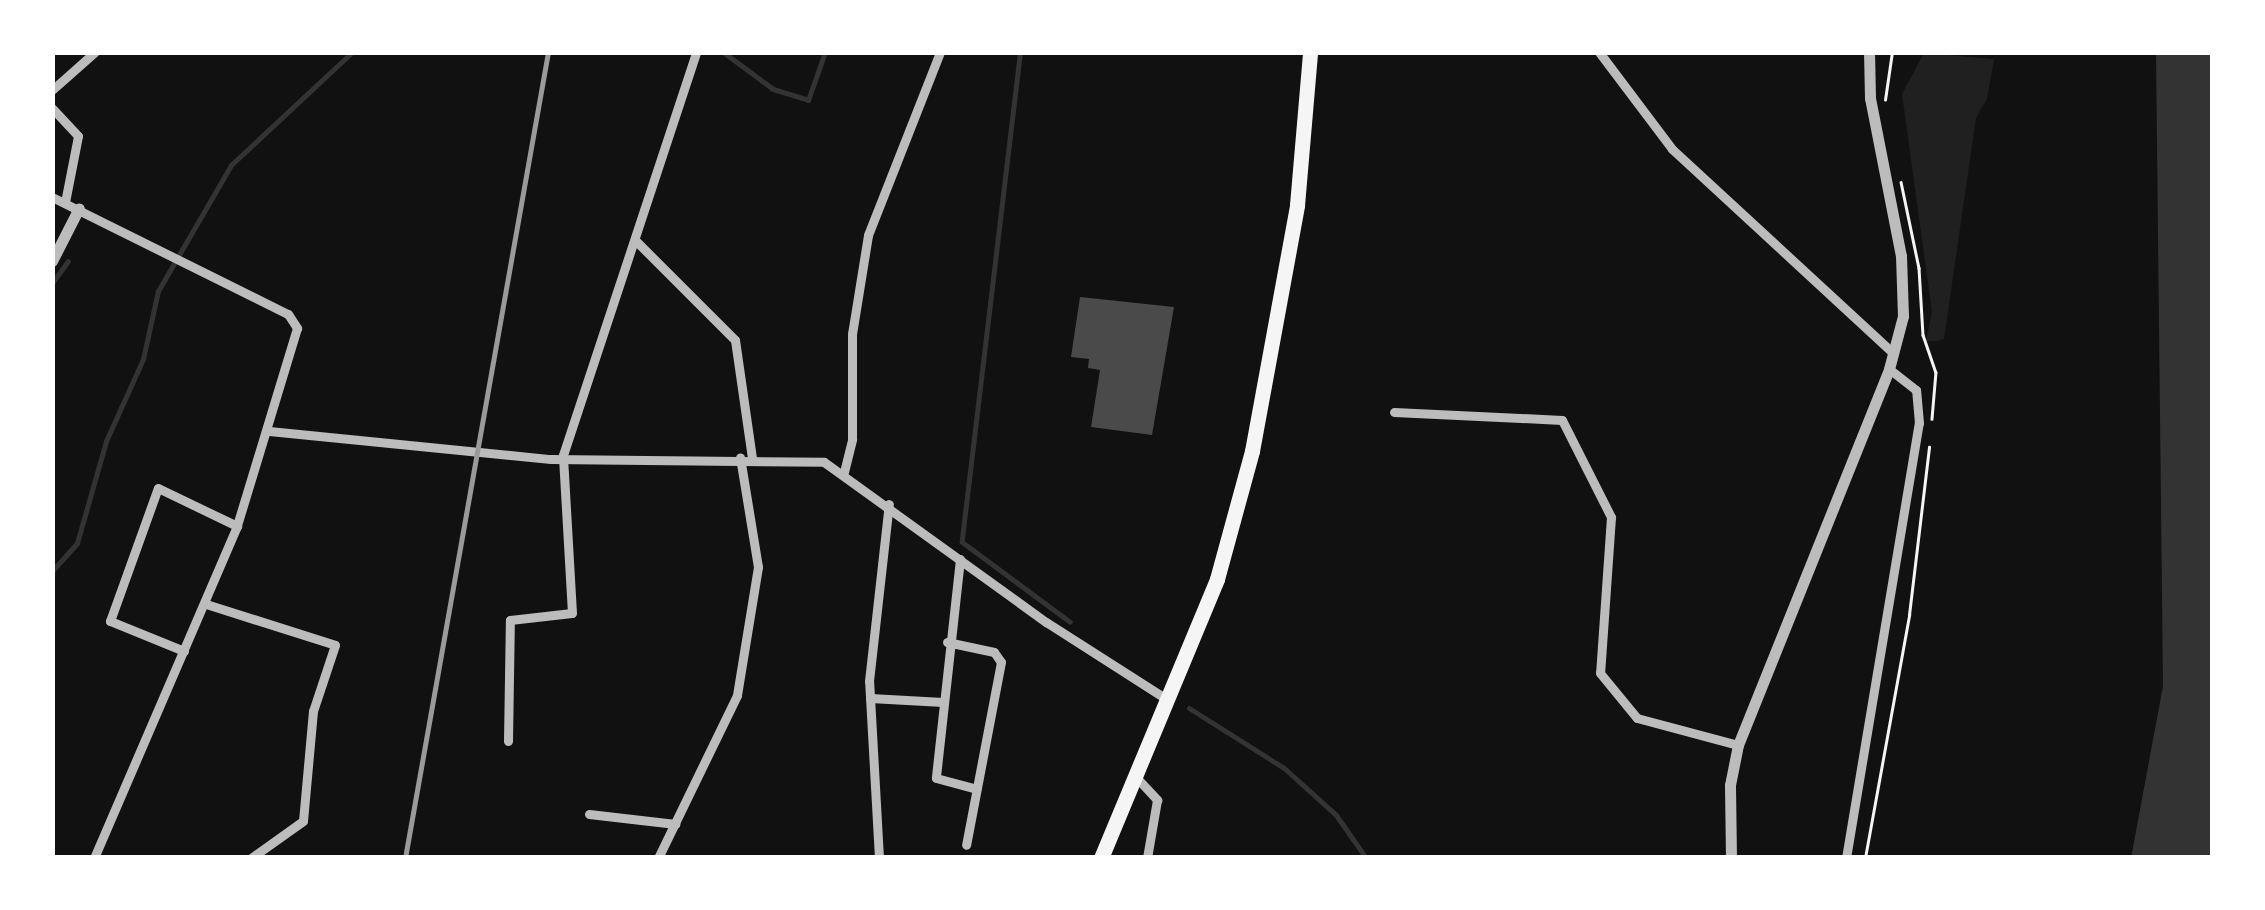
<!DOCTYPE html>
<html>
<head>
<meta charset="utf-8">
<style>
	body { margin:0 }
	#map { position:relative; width:2265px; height:910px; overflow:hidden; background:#111; font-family:"Space Grotesk",sans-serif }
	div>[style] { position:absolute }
	.green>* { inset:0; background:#202020 }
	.water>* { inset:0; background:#333 }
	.pier>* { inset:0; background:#111 }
	.stream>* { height:5px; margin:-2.5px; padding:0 2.5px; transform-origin:2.5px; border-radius:2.5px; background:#333 }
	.building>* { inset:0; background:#4a4a4a }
	.path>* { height:2.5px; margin:-1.25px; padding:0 1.25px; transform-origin:1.25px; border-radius:1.25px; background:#f5f5f5 }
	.minor>* { height:9px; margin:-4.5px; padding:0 4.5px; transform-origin:4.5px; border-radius:4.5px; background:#bcbcbc }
	.tertiary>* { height:11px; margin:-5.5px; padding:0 5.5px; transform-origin:5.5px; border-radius:5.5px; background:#bcbcbc }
	.primary>* { height:15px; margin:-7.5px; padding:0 7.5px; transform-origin:7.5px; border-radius:7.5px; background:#f5f5f5 }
	.rail>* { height:5px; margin:-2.5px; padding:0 2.5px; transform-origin:2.5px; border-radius:2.5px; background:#9a9a9a }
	span { translate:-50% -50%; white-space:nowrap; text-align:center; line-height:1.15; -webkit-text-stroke:9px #fff; paint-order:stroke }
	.frame { position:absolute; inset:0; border:55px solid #fff; pointer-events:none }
</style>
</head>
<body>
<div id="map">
	<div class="green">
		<div style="clip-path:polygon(1924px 53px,1994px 59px,1987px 99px,1976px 118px,1944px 339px,1936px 341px,1926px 341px,1932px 312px,1902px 94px)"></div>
	</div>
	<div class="water">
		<div style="clip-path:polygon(2156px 53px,2212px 53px,2212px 857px,2131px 858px,2163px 686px)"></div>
	</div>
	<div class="pier">
		<div style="clip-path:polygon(2153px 731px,2131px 857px,2126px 858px,2147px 749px)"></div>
	</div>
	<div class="stream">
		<div style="left:723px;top:52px;width:62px;rotate:36.5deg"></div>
		<div style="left:773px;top:89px;width:37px;rotate:17deg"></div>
		<div style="left:808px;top:100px;width:51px;rotate:-70.5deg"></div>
		<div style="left:1020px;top:52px;width:493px;rotate:96.8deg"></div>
		<div style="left:962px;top:542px;width:134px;rotate:36.5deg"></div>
		<div style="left:52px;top:283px;width:27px;rotate:-54deg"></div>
		<div style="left:52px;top:571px;width:38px;rotate:-48deg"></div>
		<div style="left:77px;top:543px;width:106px;rotate:-74.1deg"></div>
		<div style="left:106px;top:441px;width:90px;rotate:-65.7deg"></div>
		<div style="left:143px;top:359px;width:70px;rotate:-77.6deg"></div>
		<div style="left:158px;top:291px;width:146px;rotate:-59.9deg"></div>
		<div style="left:231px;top:165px;width:166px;rotate:-43deg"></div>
		<div style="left:1189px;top:708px;width:112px;rotate:32.3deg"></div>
		<div style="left:1284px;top:768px;width:70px;rotate:42.1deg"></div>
		<div style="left:1336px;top:815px;width:52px;rotate:55.1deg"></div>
	</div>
	<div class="building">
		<div style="clip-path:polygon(1080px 297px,1174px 307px,1152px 435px,1091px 427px,1100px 370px,1088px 368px,1089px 359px,1071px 357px)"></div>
	</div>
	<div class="path">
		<div style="left:1885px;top:100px;width:49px;rotate:-81.7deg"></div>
		<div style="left:1901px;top:182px;width:88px;rotate:78.2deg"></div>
		<div style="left:1919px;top:268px;width:67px;rotate:86.6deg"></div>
		<div style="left:1923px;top:335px;width:39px;rotate:71deg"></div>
		<div style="left:1936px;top:372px;width:47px;rotate:94.9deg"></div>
		<div style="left:1865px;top:858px;width:247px;rotate:-79.7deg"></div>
		<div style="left:1909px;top:615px;width:169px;rotate:-83.2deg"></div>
	</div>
	<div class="minor">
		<div style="left:1599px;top:52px;width:121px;rotate:53deg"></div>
		<div style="left:1672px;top:149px;width:301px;rotate:42.7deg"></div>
		<div style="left:52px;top:90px;width:57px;rotate:-41.5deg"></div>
		<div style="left:52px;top:108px;width:38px;rotate:47deg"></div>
		<div style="left:78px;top:136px;width:67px;rotate:101.1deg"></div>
		<div style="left:52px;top:197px;width:263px;rotate:26.4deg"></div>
		<div style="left:288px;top:314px;width:17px;rotate:57deg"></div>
		<div style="left:297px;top:328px;width:207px;rotate:106.9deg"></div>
		<div style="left:237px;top:526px;width:361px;rotate:113.3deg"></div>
		<div style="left:636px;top:241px;width:140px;rotate:45deg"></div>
		<div style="left:735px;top:340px;width:119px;rotate:81.8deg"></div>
		<div style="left:1394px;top:412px;width:168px;rotate:2.7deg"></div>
		<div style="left:1562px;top:420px;width:109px;rotate:63.2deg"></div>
		<div style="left:1611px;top:517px;width:156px;rotate:94deg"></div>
		<div style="left:1600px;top:673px;width:58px;rotate:50.6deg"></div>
		<div style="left:1637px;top:718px;width:105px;rotate:15deg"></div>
		<div style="left:269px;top:431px;width:283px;rotate:5.7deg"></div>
		<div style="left:551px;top:459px;width:273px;rotate:0.6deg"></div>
		<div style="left:824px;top:462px;width:274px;rotate:35.8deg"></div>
		<div style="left:1046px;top:622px;width:145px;rotate:32.6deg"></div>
		<div style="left:844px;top:472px;width:34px;rotate:-76deg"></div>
		<div style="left:852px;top:439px;width:105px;rotate:-90deg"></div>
		<div style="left:852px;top:334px;width:100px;rotate:-80.8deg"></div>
		<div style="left:868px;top:235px;width:197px;rotate:-68.5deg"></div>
		<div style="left:960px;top:559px;width:220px;rotate:96.3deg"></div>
		<div style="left:936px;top:778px;width:42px;rotate:15deg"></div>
		<div style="left:206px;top:604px;width:135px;rotate:17.6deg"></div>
		<div style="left:335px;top:645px;width:70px;rotate:108.4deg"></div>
		<div style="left:313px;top:711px;width:110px;rotate:95.2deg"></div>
		<div style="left:303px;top:821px;width:64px;rotate:144.6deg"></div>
		<div style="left:947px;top:642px;width:48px;rotate:12deg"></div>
		<div style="left:994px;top:652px;width:12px;rotate:55deg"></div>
		<div style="left:1001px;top:662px;width:186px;rotate:100.8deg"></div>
		<div style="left:184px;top:651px;width:80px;rotate:-157.9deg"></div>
		<div style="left:110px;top:621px;width:141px;rotate:-70.2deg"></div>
		<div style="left:158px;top:488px;width:88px;rotate:25.7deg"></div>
		<div style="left:870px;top:698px;width:73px;rotate:3.1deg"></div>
		<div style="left:508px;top:741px;width:121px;rotate:-89.1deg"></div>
		<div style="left:510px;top:620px;width:62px;rotate:-6.4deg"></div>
		<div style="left:572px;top:613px;width:158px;rotate:-93.3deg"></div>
		<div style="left:563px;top:455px;width:424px;rotate:-71.7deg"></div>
		<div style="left:1135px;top:776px;width:33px;rotate:47deg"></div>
		<div style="left:1157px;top:800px;width:59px;rotate:99.8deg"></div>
		<div style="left:589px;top:814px;width:87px;rotate:6.6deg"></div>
		<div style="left:658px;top:858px;width:181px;rotate:-64.1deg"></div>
		<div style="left:737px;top:695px;width:130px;rotate:-80.7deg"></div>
		<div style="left:758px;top:567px;width:111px;rotate:-99.3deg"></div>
		<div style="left:879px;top:858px;width:177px;rotate:-93.2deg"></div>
		<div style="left:869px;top:681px;width:178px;rotate:-83.6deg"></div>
		<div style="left:1846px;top:858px;width:441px;rotate:-80.5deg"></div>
		<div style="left:1919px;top:423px;width:33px;rotate:-95deg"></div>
		<div style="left:1916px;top:390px;width:34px;rotate:-142deg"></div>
	</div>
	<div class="tertiary">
		<div style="left:52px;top:261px;width:59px;rotate:-63deg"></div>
		<div style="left:1731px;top:858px;width:73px;rotate:-90.8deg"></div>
		<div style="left:1730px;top:785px;width:41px;rotate:-78.7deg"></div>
		<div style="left:1738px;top:745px;width:405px;rotate:-68.1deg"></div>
		<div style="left:1889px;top:369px;width:55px;rotate:-75.2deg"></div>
		<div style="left:1903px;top:316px;width:60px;rotate:-91.9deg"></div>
		<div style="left:1901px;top:256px;width:161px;rotate:-101.1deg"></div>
		<div style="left:1870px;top:98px;width:46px;rotate:-91.2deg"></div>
	</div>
	<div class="primary">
		<div style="left:1101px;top:858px;width:302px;rotate:-67.4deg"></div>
		<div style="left:1217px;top:579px;width:133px;rotate:-74.7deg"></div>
		<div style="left:1252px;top:451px;width:250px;rotate:-79.6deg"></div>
		<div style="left:1297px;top:205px;width:154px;rotate:-85.1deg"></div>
	</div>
	<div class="rail">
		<div style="left:405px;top:858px;width:819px;rotate:-79.94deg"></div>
	</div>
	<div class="frame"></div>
</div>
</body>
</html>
